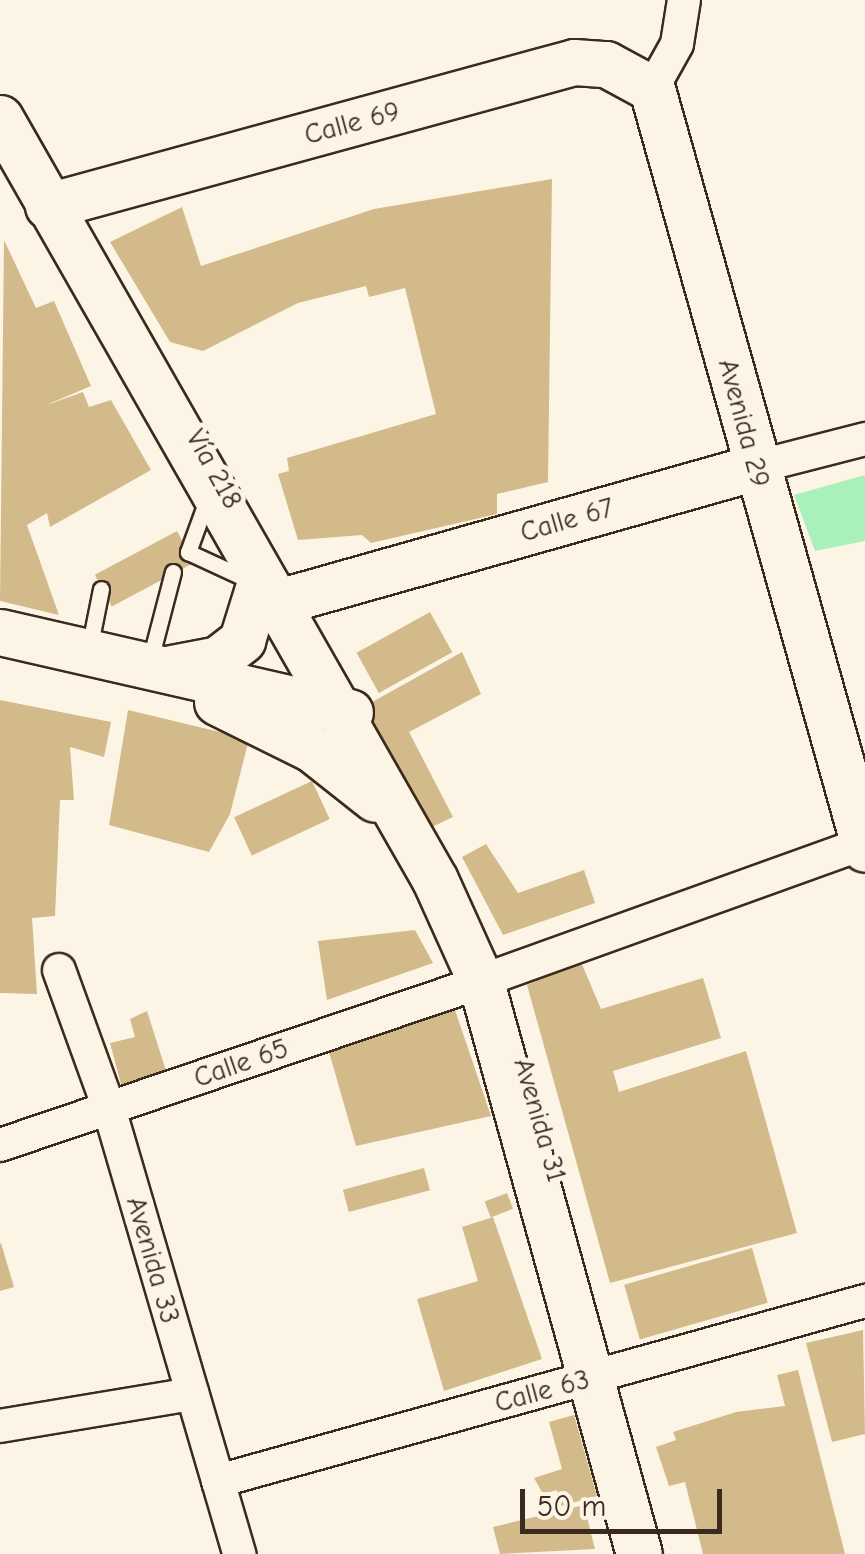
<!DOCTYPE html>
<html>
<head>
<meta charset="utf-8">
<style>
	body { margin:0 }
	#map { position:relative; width:865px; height:1554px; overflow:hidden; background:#fcf5e5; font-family:"Comic Neue",sans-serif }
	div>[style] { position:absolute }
	.green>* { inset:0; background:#aaf0bb }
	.building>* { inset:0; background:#d3ba8a; transform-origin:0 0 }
	.roads { filter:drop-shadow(2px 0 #3b2a1e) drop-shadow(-2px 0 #3b2a1e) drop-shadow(0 2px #3b2a1e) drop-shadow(0 -2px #3b2a1e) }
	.lane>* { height:15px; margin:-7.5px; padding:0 7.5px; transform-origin:7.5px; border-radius:7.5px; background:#fcf5e5 }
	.street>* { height:32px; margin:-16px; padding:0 16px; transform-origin:16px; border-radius:16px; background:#fcf5e5 }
	.secondary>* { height:45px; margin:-22.5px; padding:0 22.5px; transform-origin:22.5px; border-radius:22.5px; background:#fcf5e5 }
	span { translate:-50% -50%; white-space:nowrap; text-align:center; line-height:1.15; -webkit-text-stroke:10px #fcf5e5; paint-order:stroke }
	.street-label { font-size:28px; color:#3b2a1e }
	.scale { position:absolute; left:520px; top:1489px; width:202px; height:45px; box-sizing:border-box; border:5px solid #3b2a1e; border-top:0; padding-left:12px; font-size:30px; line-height:35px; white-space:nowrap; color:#3b2a1e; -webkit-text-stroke:8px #fcf5e5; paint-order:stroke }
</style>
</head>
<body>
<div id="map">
	<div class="green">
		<div style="clip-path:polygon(865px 475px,865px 541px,815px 551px,794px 495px)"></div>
	</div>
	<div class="building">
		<div style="clip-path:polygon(552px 179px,548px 482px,497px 494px,497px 514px,371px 543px,362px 535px,298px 540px,278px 474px,289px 471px,287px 458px,436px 414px,405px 288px,369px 297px,366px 286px,298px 303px,203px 351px,170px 342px,110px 242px,182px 207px,201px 266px,374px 209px)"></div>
		<div style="clip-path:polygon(4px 240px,36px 308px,54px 301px,91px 386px,44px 406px,83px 392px,89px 407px,111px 400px,151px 470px,50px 527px,47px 513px,27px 525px,59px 615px,0 601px)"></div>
		<div style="left:177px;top:531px;width:36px;height:93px;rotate:62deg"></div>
		<div style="left:430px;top:612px;width:46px;height:84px;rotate:61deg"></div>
		<div style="clip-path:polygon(462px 652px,481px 694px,409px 732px,453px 817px,432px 827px,365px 706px)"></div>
		<div style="clip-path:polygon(0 700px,111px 722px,104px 757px,70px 747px,74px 800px,60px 800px,55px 916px,32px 918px,37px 994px,0 993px)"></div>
		<div style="clip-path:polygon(128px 710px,249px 739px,230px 814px,209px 852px,109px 825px)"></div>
		<div style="left:312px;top:781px;width:42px;height:86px;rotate:65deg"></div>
		<div style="clip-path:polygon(486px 844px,518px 893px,584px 870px,595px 903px,503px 935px,462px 857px)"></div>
		<div style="clip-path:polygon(415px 930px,433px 963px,327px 1000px,318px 941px)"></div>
		<div style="clip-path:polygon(581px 962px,601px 1009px,703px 978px,721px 1038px,613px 1071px,619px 1092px,746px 1051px,797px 1233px,610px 1283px,527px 985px)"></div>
		<div style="clip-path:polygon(454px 1007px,491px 1116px,356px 1146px,329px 1052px)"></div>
		<div style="clip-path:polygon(147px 1011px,167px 1074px,133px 1089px,121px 1084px,110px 1043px,135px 1037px,130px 1019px)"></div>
		<div style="left:424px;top:1168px;width:23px;height:84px;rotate:75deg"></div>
		<div style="left:507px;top:1193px;width:17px;height:24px;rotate:69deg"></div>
		<div style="clip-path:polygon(493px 1217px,542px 1359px,444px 1391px,417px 1299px,478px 1281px,462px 1227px)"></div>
		<div style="clip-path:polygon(1px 1243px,14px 1287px,0 1291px,0 1244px)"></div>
		<div style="left:752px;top:1248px;width:57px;height:133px;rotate:74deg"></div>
		<div style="clip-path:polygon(863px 1330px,865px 1434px,832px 1442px,806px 1343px)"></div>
		<div style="clip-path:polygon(798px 1370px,845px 1554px,703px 1554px,685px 1482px,669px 1486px,656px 1447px,676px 1440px,673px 1432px,736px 1412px,785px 1406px,777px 1375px)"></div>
		<div style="clip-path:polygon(574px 1415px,597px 1496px,561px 1506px,557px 1490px,543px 1494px,534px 1478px,562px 1469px,549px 1422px)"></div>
		<div style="clip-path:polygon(584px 1505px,595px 1549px,500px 1554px,493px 1527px)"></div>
	</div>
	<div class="roads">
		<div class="lane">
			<div style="left:208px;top:497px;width:59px;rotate:110deg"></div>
			<div style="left:188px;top:552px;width:69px;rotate:24.7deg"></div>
			<div style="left:89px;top:649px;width:61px;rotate:-78.7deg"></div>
			<div style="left:150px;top:660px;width:91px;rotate:-75.4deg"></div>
		</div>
		<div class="street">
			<div style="left:652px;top:89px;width:51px;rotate:-60.9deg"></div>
			<div style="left:677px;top:44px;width:45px;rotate:-81deg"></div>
			<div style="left:756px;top:467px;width:113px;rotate:-14.4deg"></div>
			<div style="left:59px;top:970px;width:147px;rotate:70.1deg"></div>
			<div style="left:109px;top:1108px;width:465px;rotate:73.7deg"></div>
			<div style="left:498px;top:975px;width:390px;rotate:-19.8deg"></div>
			<div style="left:0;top:1145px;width:508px;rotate:-18.72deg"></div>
			<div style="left:0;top:1426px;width:195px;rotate:-9.5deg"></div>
			<div style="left:218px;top:1481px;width:672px;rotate:-15.55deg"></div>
		</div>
		<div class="secondary">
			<div style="left:0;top:118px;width:877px;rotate:60.28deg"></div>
			<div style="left:435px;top:880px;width:112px;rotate:65.7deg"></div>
			<div style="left:481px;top:982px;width:593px;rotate:74.56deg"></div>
			<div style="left:48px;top:206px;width:545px;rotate:-15.31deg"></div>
			<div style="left:574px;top:62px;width:32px;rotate:4deg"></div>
			<div style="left:606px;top:64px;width:52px;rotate:28.5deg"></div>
			<div style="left:652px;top:89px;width:789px;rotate:74.34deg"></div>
			<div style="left:271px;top:604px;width:504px;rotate:-15.77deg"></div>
			<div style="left:0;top:632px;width:359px;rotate:12.9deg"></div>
			<div style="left:171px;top:668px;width:48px;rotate:-10.8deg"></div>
			<div style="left:218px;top:659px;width:31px;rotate:-38deg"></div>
			<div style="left:242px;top:640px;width:58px;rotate:-72.8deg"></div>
			<div style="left:217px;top:702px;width:106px;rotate:26.3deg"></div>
			<div style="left:312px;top:749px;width:80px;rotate:38.4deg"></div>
		</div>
	</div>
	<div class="street-label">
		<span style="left:352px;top:123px;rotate:-15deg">Calle 69</span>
		<span style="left:744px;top:423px;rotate:75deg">Avenida 29</span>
		<span style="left:214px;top:469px;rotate:61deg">Vía 218</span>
		<span style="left:567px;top:520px;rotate:-16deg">Calle 67</span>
		<span style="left:241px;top:1063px;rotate:-19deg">Calle 65</span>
		<span style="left:540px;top:1120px;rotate:74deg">Avenida 31</span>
		<span style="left:153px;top:1260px;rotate:74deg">Avenida 33</span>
		<span style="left:542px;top:1391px;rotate:-15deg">Calle 63</span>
	</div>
	<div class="scale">50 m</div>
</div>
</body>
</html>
